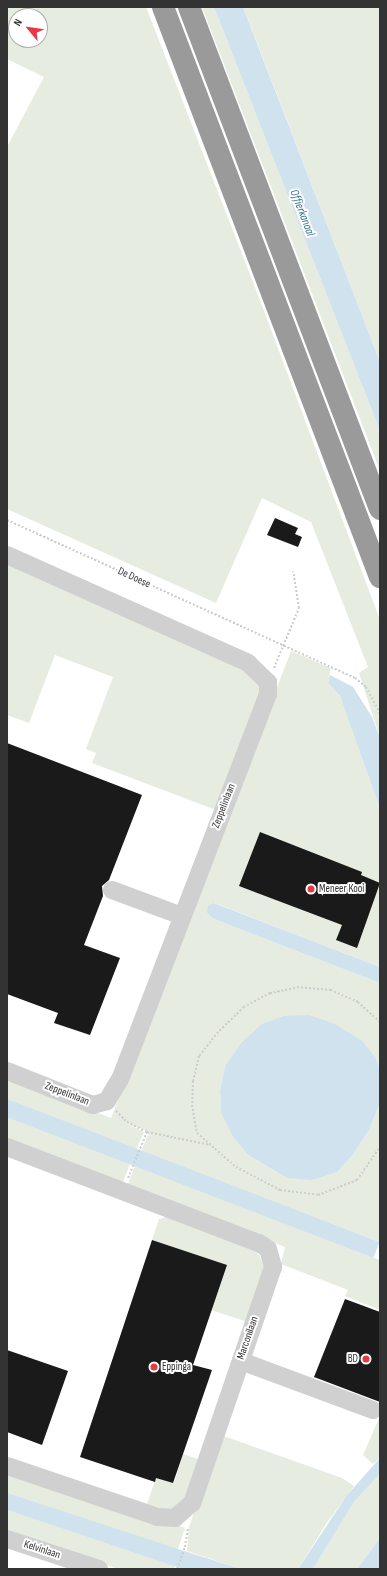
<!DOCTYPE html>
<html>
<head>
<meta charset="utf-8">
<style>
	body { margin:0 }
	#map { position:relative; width:387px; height:1576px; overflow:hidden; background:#fff; font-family:"Sofia Sans Condensed",sans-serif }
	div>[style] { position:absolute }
	.green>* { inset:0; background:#e6ecdf; transform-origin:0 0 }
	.water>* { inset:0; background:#cfe2ee; transform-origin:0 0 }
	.building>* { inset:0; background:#1a1a1a }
	.path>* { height:2px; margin-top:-1px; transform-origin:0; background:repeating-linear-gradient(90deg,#cdcdcd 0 2px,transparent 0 4px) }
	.minor>* { height:18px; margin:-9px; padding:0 9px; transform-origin:9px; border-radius:9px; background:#d0d0d0 }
	.highway>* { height:22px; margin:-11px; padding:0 11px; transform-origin:11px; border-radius:11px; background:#9a9a9a }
	.dots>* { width:11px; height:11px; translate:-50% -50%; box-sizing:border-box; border:2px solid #fff; border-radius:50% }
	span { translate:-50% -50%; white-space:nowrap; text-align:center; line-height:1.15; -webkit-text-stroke:4px #fff; paint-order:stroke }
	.street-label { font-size:11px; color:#333 }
	.poi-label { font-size:11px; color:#333 }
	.left { translate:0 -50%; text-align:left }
	.right { translate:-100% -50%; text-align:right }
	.water-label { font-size:12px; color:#3f7597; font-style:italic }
	.frame { position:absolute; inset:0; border:8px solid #333; pointer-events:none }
	.north { position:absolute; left:8px; top:8px; width:40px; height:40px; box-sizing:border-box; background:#fff; border:1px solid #adadad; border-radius:50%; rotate:299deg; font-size:11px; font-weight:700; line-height:16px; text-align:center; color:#333 }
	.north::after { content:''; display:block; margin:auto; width:14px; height:18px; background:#e63946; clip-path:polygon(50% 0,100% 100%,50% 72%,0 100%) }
</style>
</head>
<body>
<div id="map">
	<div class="green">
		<div style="clip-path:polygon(evenodd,7px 7px,146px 7px,258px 295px,380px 620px,380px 738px,359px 673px,368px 667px,311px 522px,262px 498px,216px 603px,7px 509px,7px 147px,44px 77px,7px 59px,7px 7px,16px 16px,40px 16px,40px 40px,16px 40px,16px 16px)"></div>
		<div style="clip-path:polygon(202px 7px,214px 7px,380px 431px,380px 471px)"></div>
		<div style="clip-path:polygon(243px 7px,380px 7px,380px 362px,253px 32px)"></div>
		<div style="clip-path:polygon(7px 562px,256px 676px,262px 691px,216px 810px,92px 763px,96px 753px,86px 749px,113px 677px,55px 655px,29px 723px,7px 715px)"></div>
		<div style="clip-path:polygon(291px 651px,331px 668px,328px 683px,340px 696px,380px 809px,380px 967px,215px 903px,207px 913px,214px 919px,380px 983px,380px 1069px,376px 1058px,241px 1043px,225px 1066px,220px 1091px,221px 1113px,233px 1137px,248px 1155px,287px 1178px,337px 1172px,352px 1156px,369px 1130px,380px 1103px,380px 1242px,141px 1152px,149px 1132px,123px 1122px,144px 1132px,136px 1150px,7px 1099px,7px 1078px,111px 1118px)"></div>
		<div style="left:7px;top:1116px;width:132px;height:24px;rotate:21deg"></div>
		<div style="clip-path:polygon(135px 1165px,380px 1260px,380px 1310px,345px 1296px,348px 1290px,281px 1264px,285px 1247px,127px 1187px)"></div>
		<div style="clip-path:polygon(170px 1216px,250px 1247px,259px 1255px,264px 1266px,248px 1322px,211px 1310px,226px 1265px,152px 1240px,159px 1219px)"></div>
		<div style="clip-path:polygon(380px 1416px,380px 1458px,373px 1464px,363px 1455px)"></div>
		<div style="clip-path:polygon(221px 1435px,342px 1478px,354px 1486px,326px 1524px,298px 1569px,241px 1569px,187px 1551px,189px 1527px)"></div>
		<div style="clip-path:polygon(183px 1454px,198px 1459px,184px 1500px,178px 1506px,168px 1510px,147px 1504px,156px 1478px,174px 1483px)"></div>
		<div style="left:7px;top:1470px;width:187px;height:23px;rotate:18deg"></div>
		<div style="clip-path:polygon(380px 1474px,380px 1538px,357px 1569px,313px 1569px,354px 1502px)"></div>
		<div style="clip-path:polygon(7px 1510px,175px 1566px,174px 1569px,118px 1569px,7px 1533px)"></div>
	</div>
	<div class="water">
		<div style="clip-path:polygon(214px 7px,243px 7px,380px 362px,380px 431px)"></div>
		<div style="clip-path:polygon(330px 675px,353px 687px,372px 717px,380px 738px,380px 809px,340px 696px,328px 683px)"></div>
		<div style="clip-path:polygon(214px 903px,380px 967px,380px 983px,214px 919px,207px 913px,208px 906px)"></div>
		<div style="clip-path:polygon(309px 1015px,335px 1024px,362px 1041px,376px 1058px,380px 1069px,380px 1103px,369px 1130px,352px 1156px,337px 1172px,311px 1180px,287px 1178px,248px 1155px,233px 1137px,221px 1113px,220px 1091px,225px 1066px,241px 1043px,262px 1024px,284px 1016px)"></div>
		<div style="left:7px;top:1099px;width:399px;height:17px;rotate:21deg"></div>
		<div style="clip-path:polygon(380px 1458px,380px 1474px,354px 1502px,313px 1569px,298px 1569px,347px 1495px)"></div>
		<div style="clip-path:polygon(7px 1493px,181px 1550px,241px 1569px,183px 1569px,7px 1510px)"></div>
		<div style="clip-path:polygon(380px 1538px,380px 1569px,357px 1569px,374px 1546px)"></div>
	</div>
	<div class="building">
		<div style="clip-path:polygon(275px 518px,298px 528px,295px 534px,302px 537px,298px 547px,267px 535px)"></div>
		<div style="clip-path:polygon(7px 743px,142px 795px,109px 880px,102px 886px,103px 896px,84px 945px,120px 958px,90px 1035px,54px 1023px,58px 1013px,7px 994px)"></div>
		<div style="clip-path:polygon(260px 832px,362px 872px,361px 875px,380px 883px,357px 948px,336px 940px,342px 925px,239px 886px)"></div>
		<div style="clip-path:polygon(152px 1240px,227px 1265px,193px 1365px,212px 1370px,173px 1483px,156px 1478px,155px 1482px,80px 1457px)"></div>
		<div style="clip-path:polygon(345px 1299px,380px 1312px,380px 1402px,314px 1377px)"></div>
		<div style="clip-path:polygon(7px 1350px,68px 1371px,42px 1445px,7px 1432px)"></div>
	</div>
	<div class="path">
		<div style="left:7px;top:520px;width:382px;rotate:24.4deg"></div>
		<div style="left:355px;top:678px;width:14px;rotate:39deg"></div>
		<div style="left:366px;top:687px;width:30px;rotate:62deg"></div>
		<div style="left:274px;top:668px;width:65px;rotate:-67.4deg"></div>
		<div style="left:299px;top:608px;width:37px;rotate:-99deg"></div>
		<div style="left:380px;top:1022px;width:30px;rotate:-138deg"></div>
		<div style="left:358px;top:1002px;width:30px;rotate:-156deg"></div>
		<div style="left:331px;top:990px;width:32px;rotate:-175deg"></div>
		<div style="left:299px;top:987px;width:30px;rotate:168deg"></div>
		<div style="left:270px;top:993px;width:30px;rotate:152deg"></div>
		<div style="left:244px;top:1007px;width:36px;rotate:136deg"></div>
		<div style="left:218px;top:1032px;width:31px;rotate:128deg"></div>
		<div style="left:199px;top:1056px;width:26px;rotate:103deg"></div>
		<div style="left:193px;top:1081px;width:24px;rotate:92deg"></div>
		<div style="left:192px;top:1105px;width:28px;rotate:80deg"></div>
		<div style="left:197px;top:1133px;width:52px;rotate:41.1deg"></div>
		<div style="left:236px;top:1167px;width:50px;rotate:27.6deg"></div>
		<div style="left:280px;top:1190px;width:38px;rotate:7deg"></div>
		<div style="left:318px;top:1195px;width:42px;rotate:-21deg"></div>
		<div style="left:357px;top:1180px;width:40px;rotate:-55.1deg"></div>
		<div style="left:116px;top:1111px;width:16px;rotate:45deg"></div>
		<div style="left:127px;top:1122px;width:22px;rotate:27deg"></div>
		<div style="left:147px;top:1132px;width:65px;rotate:11.5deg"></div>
		<div style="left:128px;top:1178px;width:50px;rotate:-67.6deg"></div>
		<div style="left:177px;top:1569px;width:23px;rotate:-70deg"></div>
		<div style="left:185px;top:1547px;width:20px;rotate:-81deg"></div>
	</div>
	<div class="minor">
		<div style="left:7px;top:555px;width:264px;rotate:24.1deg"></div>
		<div style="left:248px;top:663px;width:28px;rotate:44deg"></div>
		<div style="left:268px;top:682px;width:12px;rotate:90deg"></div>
		<div style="left:268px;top:694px;width:412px;rotate:111deg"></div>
		<div style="left:120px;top:1079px;width:26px;rotate:121deg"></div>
		<div style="left:107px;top:1101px;width:15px;rotate:164deg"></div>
		<div style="left:93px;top:1105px;width:92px;rotate:-158.4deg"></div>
		<div style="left:112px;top:890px;width:75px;rotate:20.4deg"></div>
		<div style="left:7px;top:1147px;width:270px;rotate:20.9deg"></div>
		<div style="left:259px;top:1243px;width:11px;rotate:34deg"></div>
		<div style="left:268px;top:1249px;width:19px;rotate:74deg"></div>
		<div style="left:273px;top:1267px;width:250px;rotate:108.9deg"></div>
		<div style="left:192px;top:1503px;width:23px;rotate:139deg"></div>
		<div style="left:175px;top:1518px;width:17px;rotate:-177deg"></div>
		<div style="left:158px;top:1517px;width:159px;rotate:-161.3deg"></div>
		<div style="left:241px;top:1361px;width:141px;rotate:20.4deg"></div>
		<div style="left:7px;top:1539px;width:97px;rotate:18.1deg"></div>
	</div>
	<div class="highway">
		<div style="left:163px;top:7px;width:610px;rotate:69.16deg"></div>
		<div style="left:189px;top:7px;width:537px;rotate:69.17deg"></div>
	</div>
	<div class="dots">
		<div style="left:311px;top:889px;background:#e63946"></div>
		<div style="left:366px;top:1359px;background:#e63946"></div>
		<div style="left:154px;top:1367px;background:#e63946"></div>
	</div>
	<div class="street-label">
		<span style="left:134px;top:578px;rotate:25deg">De Doese</span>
		<span style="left:224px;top:806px;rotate:-69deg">Zeppelinlaan</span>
		<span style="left:67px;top:1094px;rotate:21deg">Zeppelinlaan</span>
		<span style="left:248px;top:1338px;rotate:-71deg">Marconilaan</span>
		<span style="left:42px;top:1550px;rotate:18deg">Kelvinlaan</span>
	</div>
	<div class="poi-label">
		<span class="left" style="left:319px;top:889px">Meneer Kooi</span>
		<span class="right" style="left:358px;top:1359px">BD</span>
		<span class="left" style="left:162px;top:1367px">Eppinga</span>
	</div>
	<div class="water-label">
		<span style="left:302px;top:213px;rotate:69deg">Offierkanaal</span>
	</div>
	<div class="frame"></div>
	<div class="north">N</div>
</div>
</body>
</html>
